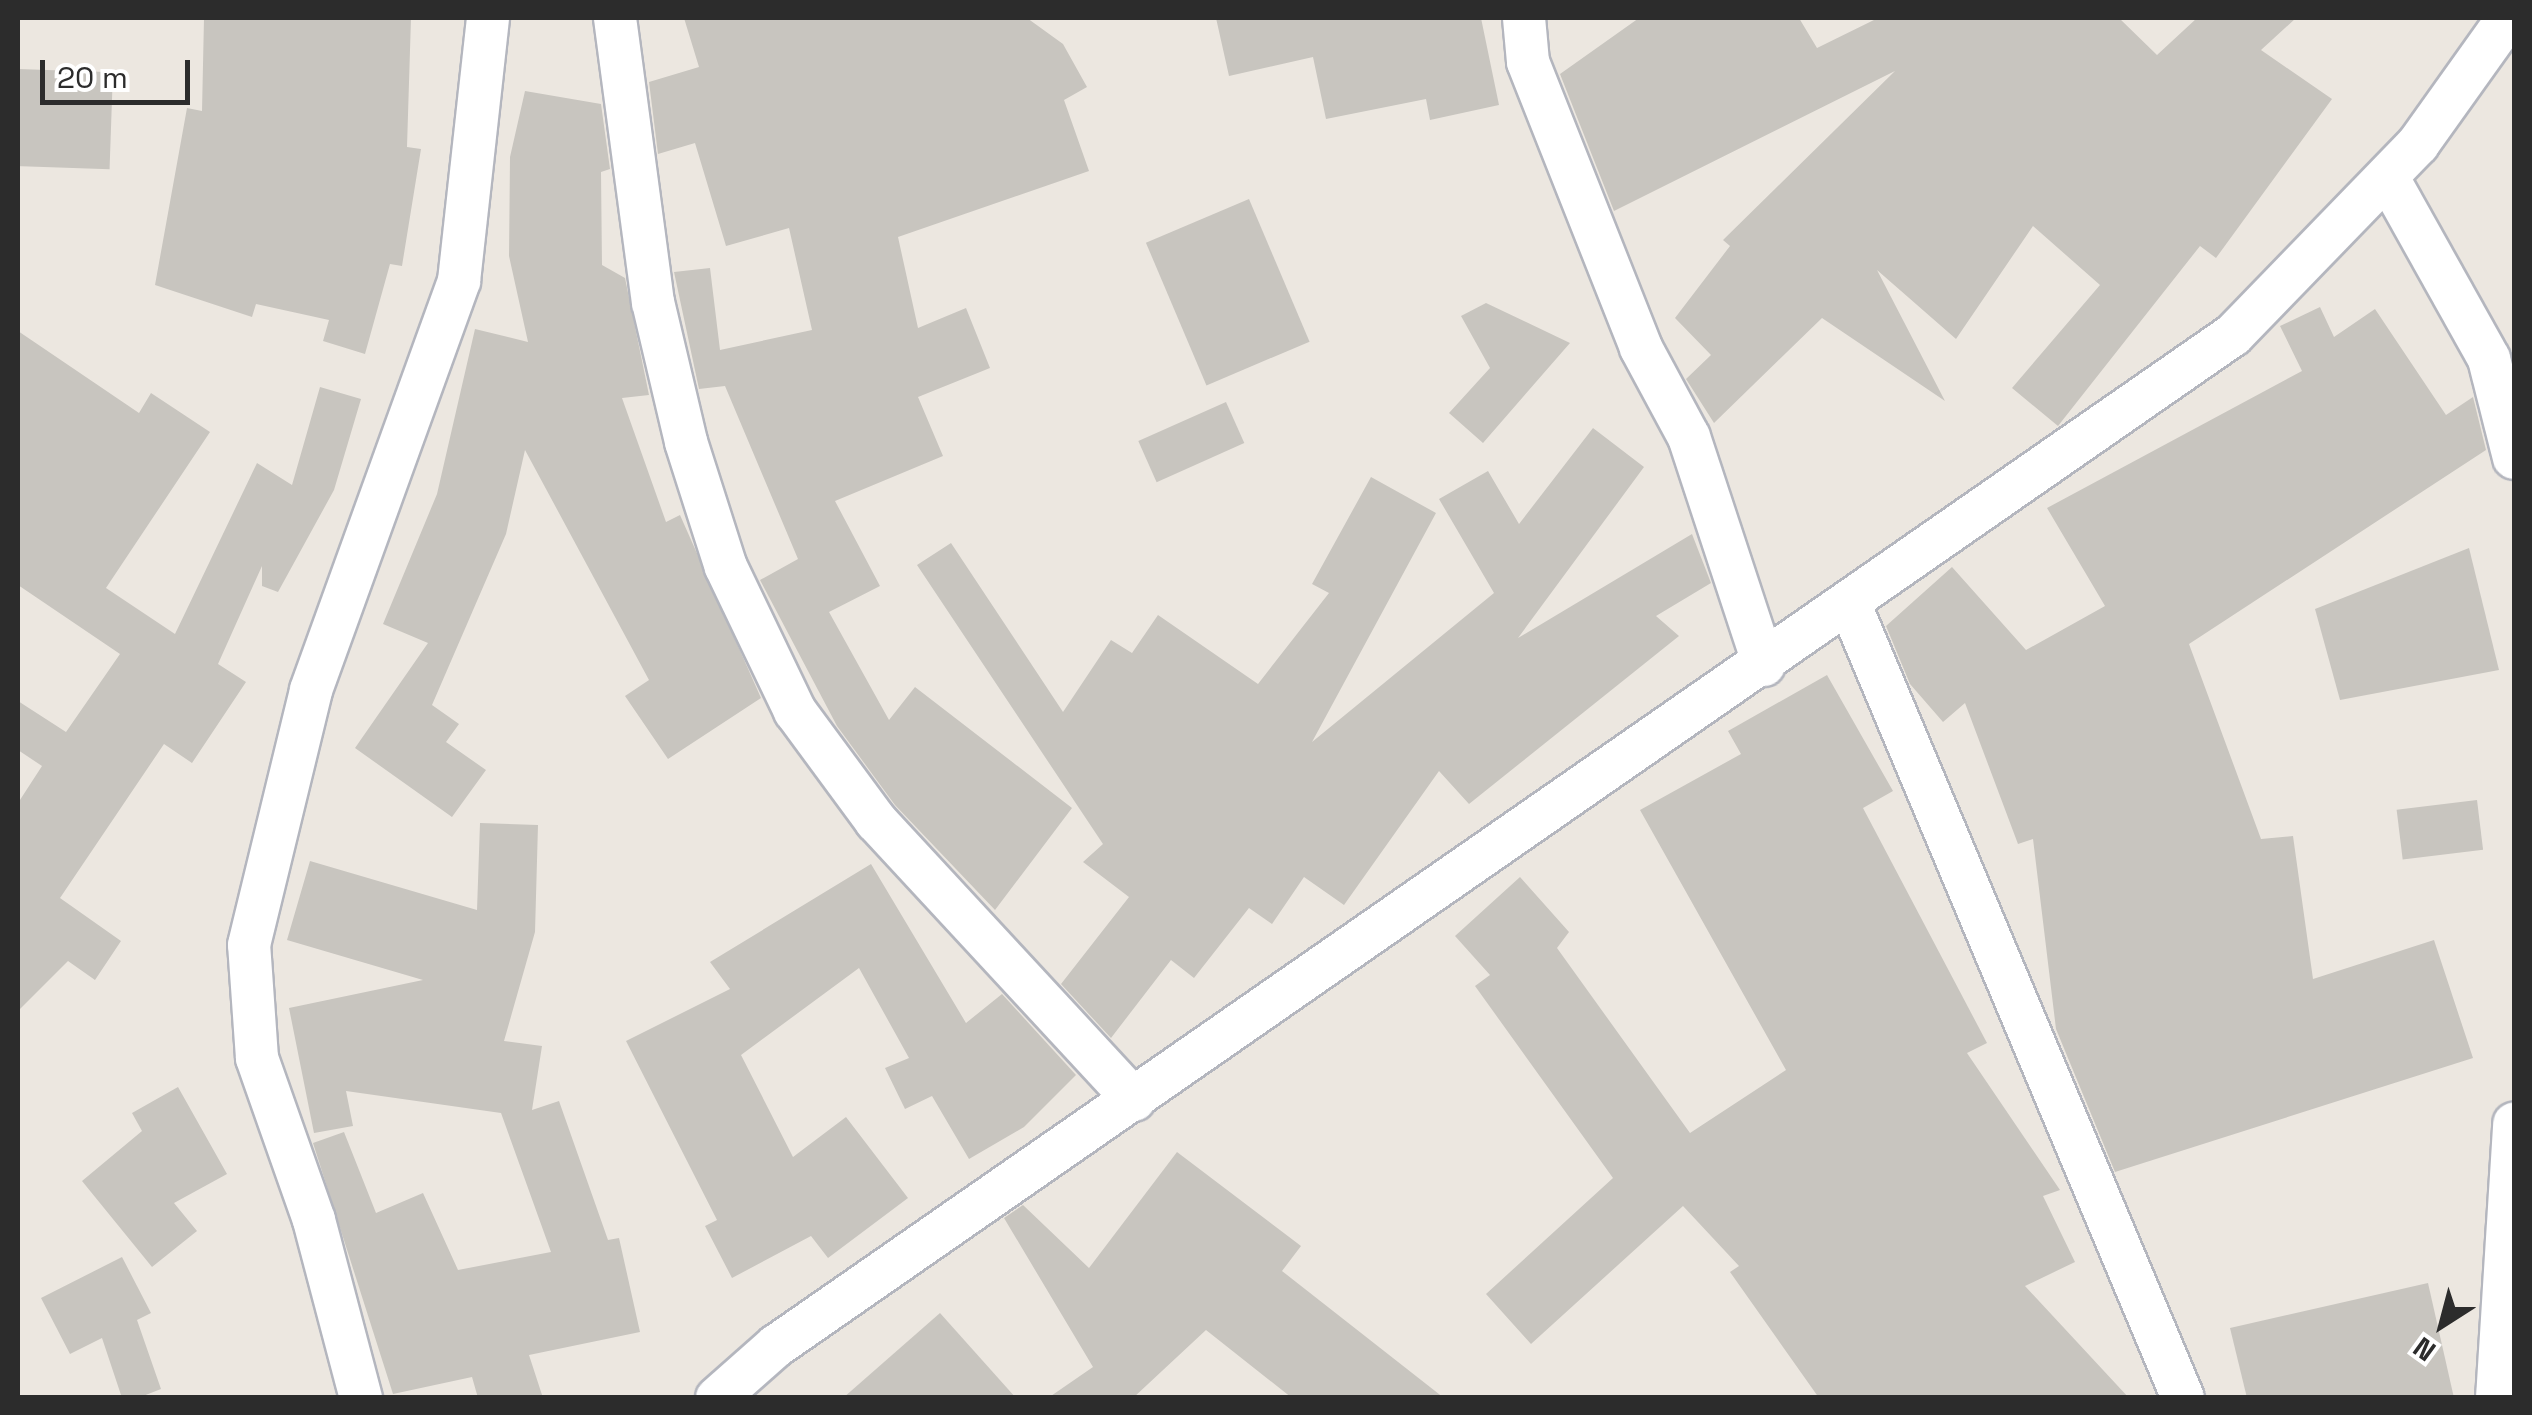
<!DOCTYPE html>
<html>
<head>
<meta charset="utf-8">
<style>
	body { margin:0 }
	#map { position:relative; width:2532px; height:1415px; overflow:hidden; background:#ece7e0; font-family:"Space Grotesk",sans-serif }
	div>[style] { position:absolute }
	.building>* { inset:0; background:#c8c5bf; transform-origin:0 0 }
	.roads { filter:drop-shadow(2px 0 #b4b6be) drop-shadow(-2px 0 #b4b6be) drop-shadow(0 2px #b4b6be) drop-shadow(0 -2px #b4b6be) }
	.minor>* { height:42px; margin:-21px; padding:0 21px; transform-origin:21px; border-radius:21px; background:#fff }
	span { translate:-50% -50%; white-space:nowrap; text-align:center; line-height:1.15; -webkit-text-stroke:9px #fff; paint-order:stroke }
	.frame { position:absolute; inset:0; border:20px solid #2c2c2c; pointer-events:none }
	.north { position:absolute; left:2392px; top:1275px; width:100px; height:100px; -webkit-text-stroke:8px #fff; paint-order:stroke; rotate:216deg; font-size:28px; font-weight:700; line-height:40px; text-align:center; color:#2c2c2c }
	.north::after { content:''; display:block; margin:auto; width:35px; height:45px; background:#2c2c2c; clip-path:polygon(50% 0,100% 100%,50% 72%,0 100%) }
	.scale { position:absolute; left:40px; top:60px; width:150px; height:45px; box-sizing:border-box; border:5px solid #2c2c2c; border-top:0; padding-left:12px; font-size:30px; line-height:35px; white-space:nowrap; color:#2c2c2c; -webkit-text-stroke:8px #fff; paint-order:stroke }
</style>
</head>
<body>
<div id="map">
	<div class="building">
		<div style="clip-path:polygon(204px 18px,411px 18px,407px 147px,421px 149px,402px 266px,390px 264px,365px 354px,323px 341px,329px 320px,256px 304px,252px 317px,155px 285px,187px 108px,202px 111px)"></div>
		<div style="clip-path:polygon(684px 18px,1027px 18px,1063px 44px,1087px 87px,1064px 100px,1089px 171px,898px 237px,918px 328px,966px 308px,990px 368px,918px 397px,943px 456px,835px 501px,880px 586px,829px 612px,889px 720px,915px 687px,1072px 808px,995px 910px,895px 805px,837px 726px,760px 580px,798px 559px,725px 386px,699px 389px,674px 272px,710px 268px,720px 350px,812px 330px,789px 228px,726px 246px,695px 143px,658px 154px,649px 82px,699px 67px)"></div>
		<div style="clip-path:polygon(1216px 18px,1481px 18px,1499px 105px,1430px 120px,1426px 99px,1326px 119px,1313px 57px,1229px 76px)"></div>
		<div style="clip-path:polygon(1639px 18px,1799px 18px,1817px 48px,1878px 18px,2119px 18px,2157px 55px,2197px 18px,2296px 18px,2261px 50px,2332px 99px,2216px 258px,2200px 246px,2058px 426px,2012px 388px,2100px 285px,2033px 226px,1956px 339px,1877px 270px,1945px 401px,1822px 318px,1714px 423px,1686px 379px,1711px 355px,1675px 318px,1730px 246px,1723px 240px,1895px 71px,1614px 211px,1560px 74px)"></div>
		<div style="left:18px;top:69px;width:95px;height:97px;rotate:2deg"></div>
		<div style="clip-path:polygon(525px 91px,601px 104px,610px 169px,601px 172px,602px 265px,625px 278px,649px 395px,622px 398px,666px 522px,680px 515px,761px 698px,668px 759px,625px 696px,649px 680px,525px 450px,506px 534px,432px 705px,459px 724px,446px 742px,486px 770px,452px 817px,355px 748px,428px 643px,383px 624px,437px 494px,475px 329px,528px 342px,509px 256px,510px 157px)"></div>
		<div style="left:1249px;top:199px;width:155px;height:112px;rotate:67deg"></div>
		<div style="clip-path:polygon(1486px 303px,1570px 343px,1483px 443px,1449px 413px,1490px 368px,1461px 316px)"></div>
		<div style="clip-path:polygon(2320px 307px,2334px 337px,2375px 309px,2446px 415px,2473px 397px,2486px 450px,2189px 644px,2261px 839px,2293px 836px,2313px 979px,2434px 940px,2473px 1058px,2115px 1172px,2056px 1029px,2033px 839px,2018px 844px,1965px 703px,1943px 722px,1910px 684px,1886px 626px,1952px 567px,2026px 650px,2105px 606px,2047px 508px,2302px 371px,2280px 326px)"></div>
		<div style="clip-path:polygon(18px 331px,139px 413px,151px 393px,210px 432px,106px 588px,175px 634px,257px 463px,292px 485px,320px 387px,361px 399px,334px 490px,278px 592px,262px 586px,262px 566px,218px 664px,246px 682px,192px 763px,164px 744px,60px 898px,121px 941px,95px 980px,68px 961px,18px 1011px,18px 803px,42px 766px,18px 750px,18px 701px,66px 732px,120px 654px,18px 585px)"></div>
		<div style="left:1226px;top:402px;width:45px;height:96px;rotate:66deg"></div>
		<div style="clip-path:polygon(1593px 428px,1644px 467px,1518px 638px,1692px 534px,1711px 583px,1656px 616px,1679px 636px,1469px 804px,1439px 771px,1344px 905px,1304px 877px,1272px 924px,1249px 908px,1194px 978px,1171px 960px,1111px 1038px,1061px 984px,1129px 897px,1083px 862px,1103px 844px,917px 565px,951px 543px,1063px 712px,1111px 640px,1132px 653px,1158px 615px,1258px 684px,1329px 593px,1312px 584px,1371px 477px,1436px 513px,1312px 742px,1494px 593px,1439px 499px,1488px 471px,1519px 524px)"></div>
		<div style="clip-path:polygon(2469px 548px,2499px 670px,2340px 700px,2315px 609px)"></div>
		<div style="clip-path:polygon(1827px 675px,1893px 791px,1863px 808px,1987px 1043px,1967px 1053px,2060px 1190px,2043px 1196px,2075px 1262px,2025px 1286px,2129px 1398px,1819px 1398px,1730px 1272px,1739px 1266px,1683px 1206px,1531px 1344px,1486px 1294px,1613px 1178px,1475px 986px,1490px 975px,1455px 936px,1520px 877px,1569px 932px,1557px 948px,1690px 1133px,1786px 1070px,1640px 810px,1741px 754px,1728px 731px)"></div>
		<div style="left:2477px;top:800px;width:50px;height:81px;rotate:83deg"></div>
		<div style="clip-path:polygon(480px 823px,538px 825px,535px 932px,504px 1041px,542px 1046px,532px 1110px,559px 1101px,608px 1240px,619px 1238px,640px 1332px,529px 1355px,543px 1398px,478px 1398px,472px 1377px,393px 1394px,313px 1143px,344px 1132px,376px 1213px,423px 1193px,458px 1270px,551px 1252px,501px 1113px,346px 1091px,353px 1126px,314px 1133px,289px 1008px,423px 980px,287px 940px,310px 861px,477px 910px)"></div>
		<div style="clip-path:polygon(871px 864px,966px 1023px,1002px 994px,1076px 1075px,1024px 1127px,969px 1159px,932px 1096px,905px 1109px,885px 1068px,909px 1058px,859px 968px,741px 1055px,793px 1157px,846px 1117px,908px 1198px,828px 1258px,811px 1236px,732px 1278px,705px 1226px,717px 1220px,626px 1041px,730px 989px,710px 962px)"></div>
		<div style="clip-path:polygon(178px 1087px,227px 1174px,174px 1203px,197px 1231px,152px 1267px,82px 1181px,142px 1131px,132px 1113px)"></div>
		<div style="clip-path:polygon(1177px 1152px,1301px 1246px,1282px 1271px,1444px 1398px,1292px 1398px,1206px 1330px,1133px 1398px,1048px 1398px,1093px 1367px,1004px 1218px,1023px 1205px,1089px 1268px)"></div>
		<div style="clip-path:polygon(122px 1257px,151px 1313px,137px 1320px,161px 1389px,138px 1398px,122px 1398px,102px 1338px,70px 1354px,41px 1298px)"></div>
		<div style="clip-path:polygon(2428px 1283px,2454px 1398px,2247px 1398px,2230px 1328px)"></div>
		<div style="clip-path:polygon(940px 1313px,1016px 1398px,843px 1398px)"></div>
	</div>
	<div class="roads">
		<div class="minor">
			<div style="left:615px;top:18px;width:287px;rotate:82.4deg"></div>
			<div style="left:653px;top:302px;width:144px;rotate:76.7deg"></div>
			<div style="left:686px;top:442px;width:131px;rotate:72.3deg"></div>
			<div style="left:726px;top:567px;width:160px;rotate:64.4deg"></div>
			<div style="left:795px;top:711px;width:137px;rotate:53.6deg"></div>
			<div style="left:876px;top:821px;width:380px;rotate:47.2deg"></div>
			<div style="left:1524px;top:18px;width:44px;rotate:84.8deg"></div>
			<div style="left:1528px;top:62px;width:308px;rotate:68.4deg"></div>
			<div style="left:1641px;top:348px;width:101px;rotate:61.7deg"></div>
			<div style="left:1689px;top:437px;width:240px;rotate:71.8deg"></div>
			<div style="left:2388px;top:178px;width:207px;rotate:60.8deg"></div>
			<div style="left:2489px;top:359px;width:102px;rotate:75.8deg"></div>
			<div style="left:1850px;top:605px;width:860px;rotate:67.22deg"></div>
			<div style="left:361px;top:1398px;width:184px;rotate:-104.8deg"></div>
			<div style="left:314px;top:1220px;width:172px;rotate:-109.4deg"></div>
			<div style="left:257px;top:1058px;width:113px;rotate:-94deg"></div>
			<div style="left:249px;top:945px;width:262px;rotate:-76.3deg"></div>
			<div style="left:311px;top:690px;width:435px;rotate:-70.1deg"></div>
			<div style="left:459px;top:281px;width:265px;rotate:-83.7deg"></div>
			<div style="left:717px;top:1398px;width:79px;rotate:-41.4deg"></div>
			<div style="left:776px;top:1346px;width:1773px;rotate:-34.76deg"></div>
			<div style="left:2233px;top:335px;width:266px;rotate:-45.9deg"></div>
			<div style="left:2418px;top:144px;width:155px;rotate:-54.5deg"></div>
			<div style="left:2497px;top:1398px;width:275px;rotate:-86.4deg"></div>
		</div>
	</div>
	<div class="frame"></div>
	<div class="north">N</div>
	<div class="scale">20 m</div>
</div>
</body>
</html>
